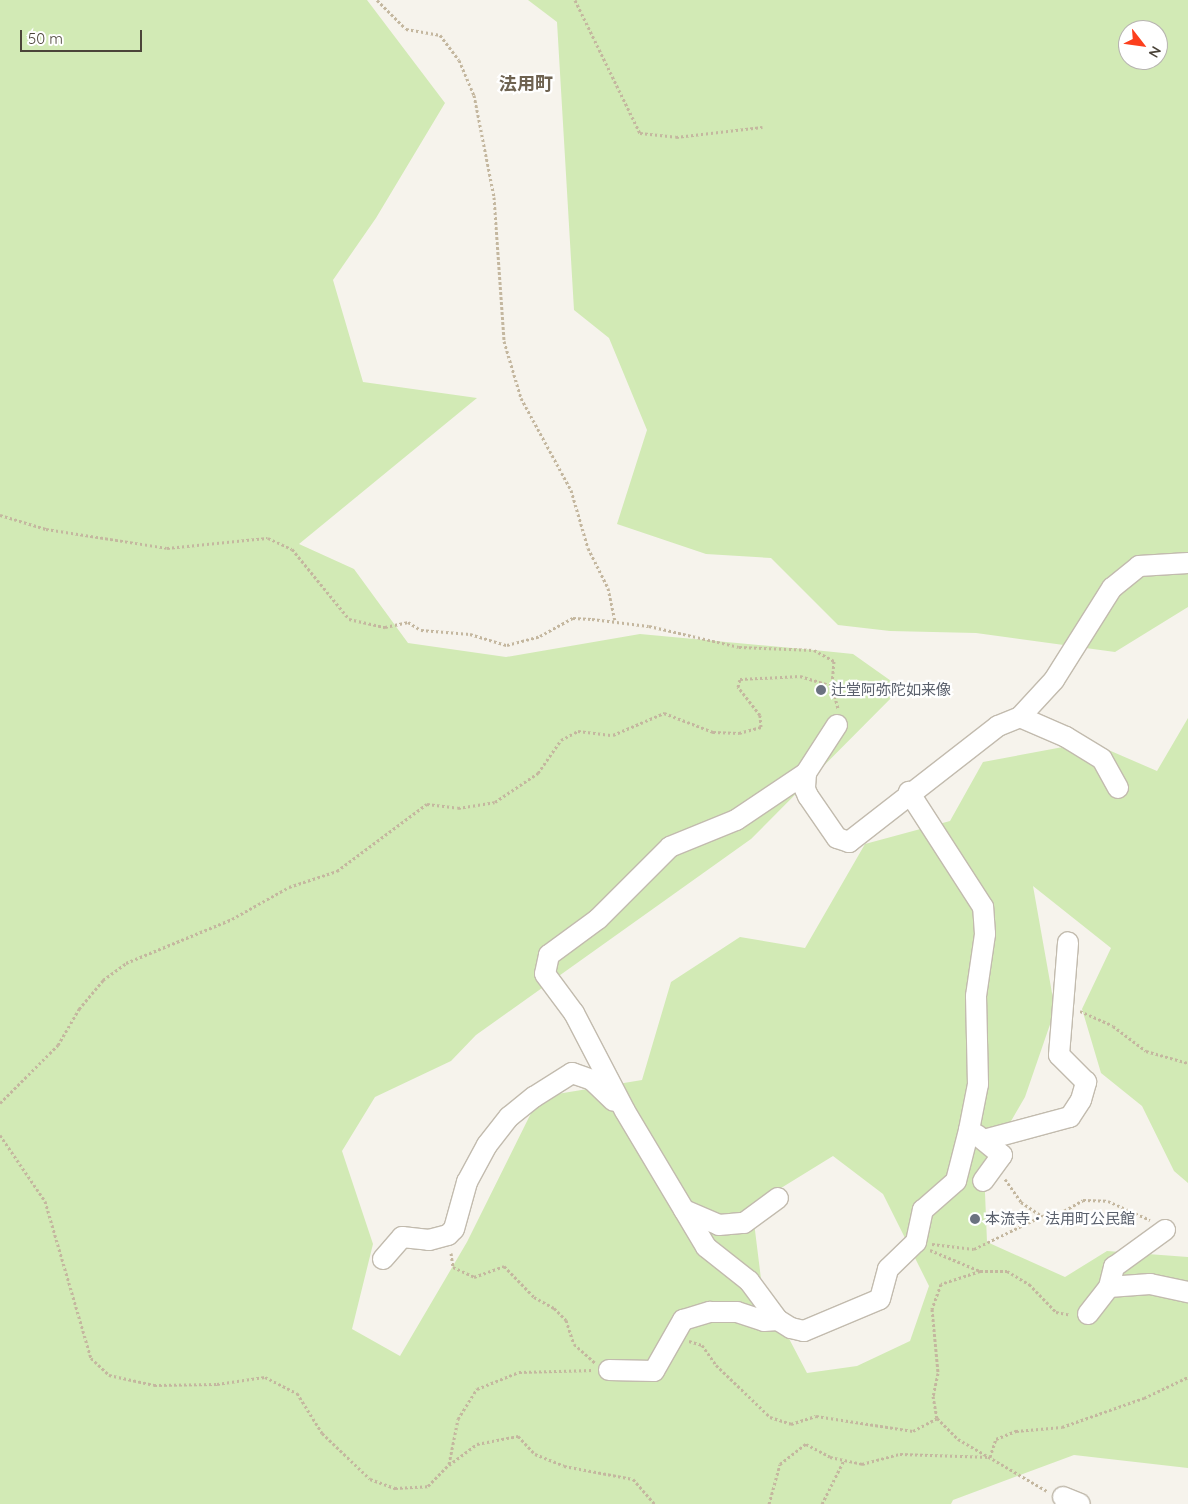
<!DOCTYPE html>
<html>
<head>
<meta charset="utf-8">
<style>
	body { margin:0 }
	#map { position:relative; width:1188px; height:1504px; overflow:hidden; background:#f6f3ec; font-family:Quicksand,"Noto Sans JP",sans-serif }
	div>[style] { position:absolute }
	.green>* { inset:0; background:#d2eab5 }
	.path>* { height:3px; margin-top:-1.5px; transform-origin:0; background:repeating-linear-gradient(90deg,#c4b79f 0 2.5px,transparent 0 5px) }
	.roads { filter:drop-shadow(1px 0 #c2bbae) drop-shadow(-1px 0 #c2bbae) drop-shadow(0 1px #c2bbae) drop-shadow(0 -1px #c2bbae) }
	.street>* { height:20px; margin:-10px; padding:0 10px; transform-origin:10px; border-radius:10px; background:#fff }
	.dots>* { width:14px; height:14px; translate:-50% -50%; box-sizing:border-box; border:2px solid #fff; border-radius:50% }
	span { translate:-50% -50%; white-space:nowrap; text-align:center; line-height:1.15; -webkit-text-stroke:4.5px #fff; paint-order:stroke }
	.worship-label { font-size:15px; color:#5b616d }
	.left { translate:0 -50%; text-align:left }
	.quarter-label { font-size:18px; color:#6e6250; font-weight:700 }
	.north { position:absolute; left:1118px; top:20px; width:50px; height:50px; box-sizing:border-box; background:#fff; border:1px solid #b7b4b0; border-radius:50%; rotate:120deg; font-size:14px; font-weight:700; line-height:20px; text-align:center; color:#4b4439 }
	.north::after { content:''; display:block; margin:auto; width:18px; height:22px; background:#fc3f1d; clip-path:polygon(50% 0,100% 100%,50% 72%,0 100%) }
	.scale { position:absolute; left:20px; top:30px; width:122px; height:22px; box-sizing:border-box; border:2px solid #4b4439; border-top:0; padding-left:6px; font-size:15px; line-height:18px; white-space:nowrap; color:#4b4439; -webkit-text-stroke:4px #fff; paint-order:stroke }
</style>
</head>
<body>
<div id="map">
	<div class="green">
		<div style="clip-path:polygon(evenodd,0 0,367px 0,445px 103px,376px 218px,333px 280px,363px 382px,477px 398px,299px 544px,354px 569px,408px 643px,506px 657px,640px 634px,814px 650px,853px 654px,901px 688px,751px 839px,476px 1035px,451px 1061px,375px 1097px,342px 1151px,373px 1244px,352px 1329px,400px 1356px,467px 1242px,539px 1097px,642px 1080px,671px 982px,740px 937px,805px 948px,865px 844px,950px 821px,983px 762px,1090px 742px,1157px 771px,1188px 718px,1188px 1183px,1174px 1171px,1142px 1106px,1101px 1073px,1082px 1009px,1111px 948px,1033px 886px,1055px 1010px,1025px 1097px,984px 1168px,987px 1242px,1065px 1277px,1107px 1251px,1188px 1257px,1188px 1468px,1074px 1455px,953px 1500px,951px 1504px,0 1504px,0 0,833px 1156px,883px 1194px,929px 1286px,910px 1341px,857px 1366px,807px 1373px,762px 1287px,752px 1206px,833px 1156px)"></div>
		<div style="clip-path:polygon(evenodd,528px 0,1188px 0,1188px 607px,1115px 652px,976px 633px,890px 631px,838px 625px,771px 558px,706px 554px,617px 524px,647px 430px,609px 338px,574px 310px,557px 22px,528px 0,1128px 30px,1158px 30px,1158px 60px,1128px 60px,1128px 30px)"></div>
	</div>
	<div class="path">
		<div style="left:377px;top:0;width:41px;rotate:45deg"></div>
		<div style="left:406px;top:29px;width:35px;rotate:10deg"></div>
		<div style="left:440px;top:35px;width:31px;rotate:53deg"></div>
		<div style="left:459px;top:60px;width:38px;rotate:67deg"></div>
		<div style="left:474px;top:95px;width:104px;rotate:78.9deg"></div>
		<div style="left:494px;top:197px;width:144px;rotate:86deg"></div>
		<div style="left:504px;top:341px;width:59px;rotate:73.4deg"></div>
		<div style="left:521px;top:398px;width:105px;rotate:61.5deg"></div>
		<div style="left:571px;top:490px;width:60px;rotate:73.7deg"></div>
		<div style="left:588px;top:548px;width:45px;rotate:63.4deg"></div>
		<div style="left:608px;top:588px;width:34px;rotate:78deg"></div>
		<div style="left:575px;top:0;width:148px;rotate:64deg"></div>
		<div style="left:640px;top:133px;width:36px;rotate:6deg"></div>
		<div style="left:676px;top:137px;width:87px;rotate:-6.6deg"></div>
		<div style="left:0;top:515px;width:48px;rotate:16.9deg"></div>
		<div style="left:46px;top:529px;width:122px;rotate:8.9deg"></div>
		<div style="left:167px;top:548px;width:101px;rotate:-5.7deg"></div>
		<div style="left:268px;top:538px;width:26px;rotate:25deg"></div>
		<div style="left:292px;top:549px;width:90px;rotate:50.8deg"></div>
		<div style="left:349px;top:619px;width:37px;rotate:13deg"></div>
		<div style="left:385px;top:627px;width:24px;rotate:-12deg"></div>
		<div style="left:408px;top:622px;width:15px;rotate:32deg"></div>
		<div style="left:421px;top:630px;width:49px;rotate:4.7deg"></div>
		<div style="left:470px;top:634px;width:39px;rotate:17deg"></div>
		<div style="left:507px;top:645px;width:34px;rotate:-15deg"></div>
		<div style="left:540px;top:636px;width:38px;rotate:-29deg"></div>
		<div style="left:573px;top:618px;width:19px;rotate:3deg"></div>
		<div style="left:592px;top:619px;width:57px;rotate:7deg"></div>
		<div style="left:649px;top:626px;width:92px;rotate:13.1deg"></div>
		<div style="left:739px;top:647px;width:75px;rotate:2.3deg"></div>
		<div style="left:814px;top:650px;width:23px;rotate:29deg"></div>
		<div style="left:834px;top:661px;width:25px;rotate:95deg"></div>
		<div style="left:832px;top:686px;width:24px;rotate:75deg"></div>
		<div style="left:1080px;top:1011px;width:36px;rotate:24deg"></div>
		<div style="left:1113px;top:1026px;width:41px;rotate:37.1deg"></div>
		<div style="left:1146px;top:1051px;width:44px;rotate:15.9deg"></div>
		<div style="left:0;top:1103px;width:82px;rotate:-45deg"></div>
		<div style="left:58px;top:1045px;width:42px;rotate:-59.7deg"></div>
		<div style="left:79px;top:1009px;width:38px;rotate:-50deg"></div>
		<div style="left:103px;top:980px;width:29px;rotate:-36deg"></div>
		<div style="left:126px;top:963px;width:115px;rotate:-22.5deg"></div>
		<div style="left:232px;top:919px;width:65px;rotate:-29.3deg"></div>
		<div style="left:289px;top:887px;width:51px;rotate:-18.4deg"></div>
		<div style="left:337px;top:871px;width:112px;rotate:-36.7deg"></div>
		<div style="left:427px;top:804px;width:31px;rotate:7deg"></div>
		<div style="left:458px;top:808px;width:37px;rotate:-9deg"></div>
		<div style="left:495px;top:802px;width:52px;rotate:-34deg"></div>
		<div style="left:538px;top:773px;width:40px;rotate:-55.1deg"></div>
		<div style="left:561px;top:740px;width:19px;rotate:-28deg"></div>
		<div style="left:578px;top:731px;width:35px;rotate:7deg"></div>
		<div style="left:613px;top:735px;width:56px;rotate:-23.3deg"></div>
		<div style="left:664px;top:713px;width:53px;rotate:21.2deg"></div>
		<div style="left:713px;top:732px;width:26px;rotate:2deg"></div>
		<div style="left:739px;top:733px;width:23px;rotate:-15deg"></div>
		<div style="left:761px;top:727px;width:12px;rotate:-95deg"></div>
		<div style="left:760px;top:715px;width:36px;rotate:-128deg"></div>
		<div style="left:738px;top:687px;width:8px;rotate:-76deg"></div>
		<div style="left:740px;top:679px;width:60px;rotate:-2.9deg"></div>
		<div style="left:800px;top:676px;width:34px;rotate:17deg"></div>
		<div style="left:0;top:1135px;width:80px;rotate:55.7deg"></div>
		<div style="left:45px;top:1201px;width:164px;rotate:73.7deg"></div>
		<div style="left:91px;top:1358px;width:25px;rotate:43deg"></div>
		<div style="left:109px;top:1375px;width:46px;rotate:12.5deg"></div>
		<div style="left:154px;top:1385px;width:63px;rotate:-0.9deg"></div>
		<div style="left:217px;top:1384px;width:49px;rotate:-8.3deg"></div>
		<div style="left:265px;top:1377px;width:36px;rotate:27deg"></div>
		<div style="left:297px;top:1393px;width:47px;rotate:58deg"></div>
		<div style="left:322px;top:1433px;width:66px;rotate:43.8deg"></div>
		<div style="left:370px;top:1479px;width:27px;rotate:20deg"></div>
		<div style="left:395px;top:1488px;width:33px;rotate:-3deg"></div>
		<div style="left:428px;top:1486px;width:30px;rotate:-46deg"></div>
		<div style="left:449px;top:1464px;width:46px;rotate:-78.7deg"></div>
		<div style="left:458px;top:1419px;width:36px;rotate:-58deg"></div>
		<div style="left:477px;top:1389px;width:45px;rotate:-22deg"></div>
		<div style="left:519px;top:1372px;width:75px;rotate:-1.5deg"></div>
		<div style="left:1005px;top:1179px;width:28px;rotate:55deg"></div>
		<div style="left:1021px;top:1202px;width:25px;rotate:34deg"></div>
		<div style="left:1042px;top:1216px;width:18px;rotate:-9deg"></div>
		<div style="left:1060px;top:1213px;width:26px;rotate:-29deg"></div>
		<div style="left:1083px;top:1200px;width:25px;rotate:2deg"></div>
		<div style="left:1108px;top:1201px;width:46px;rotate:24.3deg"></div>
		<div style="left:932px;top:1244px;width:42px;rotate:6.8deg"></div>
		<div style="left:974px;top:1249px;width:76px;rotate:-25.9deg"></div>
		<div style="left:930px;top:1250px;width:54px;rotate:22.8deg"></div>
		<div style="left:980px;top:1271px;width:27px"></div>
		<div style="left:1007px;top:1271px;width:26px;rotate:31deg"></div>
		<div style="left:1029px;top:1284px;width:39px;rotate:46deg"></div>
		<div style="left:1056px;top:1312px;width:15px;rotate:11deg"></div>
		<div style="left:451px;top:1253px;width:14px;rotate:82deg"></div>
		<div style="left:453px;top:1267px;width:23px;rotate:25deg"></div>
		<div style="left:474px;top:1277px;width:32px;rotate:-20deg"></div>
		<div style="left:504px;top:1266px;width:43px;rotate:45.9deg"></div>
		<div style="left:534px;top:1297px;width:23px;rotate:29deg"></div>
		<div style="left:554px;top:1308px;width:17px;rotate:45deg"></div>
		<div style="left:566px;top:1320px;width:25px;rotate:72deg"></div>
		<div style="left:574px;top:1344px;width:28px;rotate:42deg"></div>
		<div style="left:980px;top:1271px;width:41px;rotate:161.6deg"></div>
		<div style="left:941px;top:1284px;width:27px;rotate:110deg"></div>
		<div style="left:932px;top:1309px;width:64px;rotate:84.6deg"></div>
		<div style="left:938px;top:1373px;width:24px;rotate:102deg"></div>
		<div style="left:933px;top:1396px;width:22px;rotate:80deg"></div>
		<div style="left:937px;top:1418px;width:30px;rotate:45deg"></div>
		<div style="left:958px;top:1439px;width:103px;rotate:30.3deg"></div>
		<div style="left:689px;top:1341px;width:14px;rotate:17deg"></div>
		<div style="left:702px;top:1345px;width:24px;rotate:55deg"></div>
		<div style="left:716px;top:1365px;width:75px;rotate:43.9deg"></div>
		<div style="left:770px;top:1417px;width:22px;rotate:18deg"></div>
		<div style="left:791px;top:1424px;width:26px;rotate:-18deg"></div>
		<div style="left:816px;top:1416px;width:98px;rotate:8.8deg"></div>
		<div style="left:913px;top:1431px;width:27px;rotate:-28deg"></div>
		<div style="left:449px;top:1465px;width:35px;rotate:-37deg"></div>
		<div style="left:477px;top:1444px;width:42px;rotate:-11deg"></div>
		<div style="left:518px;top:1436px;width:25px;rotate:47deg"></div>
		<div style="left:535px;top:1454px;width:31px;rotate:22deg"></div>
		<div style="left:564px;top:1466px;width:70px;rotate:10.7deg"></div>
		<div style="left:633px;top:1479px;width:33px;rotate:49deg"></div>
		<div style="left:769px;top:1504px;width:41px;rotate:-74.6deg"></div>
		<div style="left:780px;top:1464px;width:33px;rotate:-38deg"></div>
		<div style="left:806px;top:1444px;width:27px;rotate:28deg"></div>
		<div style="left:830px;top:1457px;width:33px;rotate:12deg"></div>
		<div style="left:862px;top:1464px;width:39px;rotate:-15deg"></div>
		<div style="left:900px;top:1454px;width:90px;rotate:1.9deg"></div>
		<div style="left:990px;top:1457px;width:19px;rotate:-72deg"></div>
		<div style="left:996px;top:1439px;width:22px;rotate:-22deg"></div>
		<div style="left:1016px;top:1431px;width:46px;rotate:-5deg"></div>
		<div style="left:1062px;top:1427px;width:87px;rotate:-19.5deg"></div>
		<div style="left:1144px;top:1398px;width:49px;rotate:-25.5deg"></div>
		<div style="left:822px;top:1504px;width:49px;rotate:-63.4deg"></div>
	</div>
	<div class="roads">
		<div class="street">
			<div style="left:1020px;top:717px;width:50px;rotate:23.5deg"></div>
			<div style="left:1066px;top:737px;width:42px;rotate:31.4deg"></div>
			<div style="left:1102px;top:759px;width:33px;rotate:61deg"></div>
			<div style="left:837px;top:725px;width:57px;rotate:122.9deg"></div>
			<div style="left:806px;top:773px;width:84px;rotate:146.1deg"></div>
			<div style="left:736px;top:820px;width:71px;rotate:157.8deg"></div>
			<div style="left:670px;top:847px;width:102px;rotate:135deg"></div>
			<div style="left:598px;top:919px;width:61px;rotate:143.7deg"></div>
			<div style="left:549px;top:955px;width:19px;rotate:102deg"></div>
			<div style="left:545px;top:974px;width:49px;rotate:53.4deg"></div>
			<div style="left:574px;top:1013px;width:110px;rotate:62.5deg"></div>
			<div style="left:625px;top:1111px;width:158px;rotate:59.2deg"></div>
			<div style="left:706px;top:1247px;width:55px;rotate:38.3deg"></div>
			<div style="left:749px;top:1281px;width:49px;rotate:53.4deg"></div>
			<div style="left:778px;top:1320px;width:15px;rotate:32deg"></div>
			<div style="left:791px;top:1328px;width:13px;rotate:13deg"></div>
			<div style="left:804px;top:1331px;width:82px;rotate:-22.8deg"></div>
			<div style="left:880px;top:1299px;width:31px;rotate:-75deg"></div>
			<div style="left:888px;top:1269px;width:39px;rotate:-44deg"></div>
			<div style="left:916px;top:1242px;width:33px;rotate:-78deg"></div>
			<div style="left:923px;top:1210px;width:44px;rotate:-41.3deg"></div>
			<div style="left:956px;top:1181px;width:53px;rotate:-75.7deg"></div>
			<div style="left:969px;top:1130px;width:47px;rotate:-78.9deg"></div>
			<div style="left:978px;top:1084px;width:88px;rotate:-91.3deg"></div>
			<div style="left:976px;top:996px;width:63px;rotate:-81.7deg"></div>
			<div style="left:985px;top:934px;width:27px;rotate:-94deg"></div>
			<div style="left:983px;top:907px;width:137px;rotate:-122.8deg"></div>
			<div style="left:806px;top:773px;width:16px;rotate:94deg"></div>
			<div style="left:805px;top:789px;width:8px;rotate:67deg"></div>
			<div style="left:808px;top:796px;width:51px;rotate:55.4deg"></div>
			<div style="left:837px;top:838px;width:13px;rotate:18deg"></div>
			<div style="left:849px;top:842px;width:189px;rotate:-37.9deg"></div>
			<div style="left:998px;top:726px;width:24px;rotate:-22deg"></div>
			<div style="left:1020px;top:717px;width:50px;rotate:-47.4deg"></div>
			<div style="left:1054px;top:680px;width:109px;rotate:-57.8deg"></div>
			<div style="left:1112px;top:588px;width:35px;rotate:-39deg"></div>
			<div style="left:1139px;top:566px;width:49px;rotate:-3.5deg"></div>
			<div style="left:977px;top:1135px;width:32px;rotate:39deg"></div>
			<div style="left:1002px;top:1155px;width:32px;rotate:126deg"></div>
			<div style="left:984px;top:1140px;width:89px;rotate:-15deg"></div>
			<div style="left:1070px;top:1117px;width:20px;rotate:-57deg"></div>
			<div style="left:1081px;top:1100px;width:19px;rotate:-74deg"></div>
			<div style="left:1086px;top:1082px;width:38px;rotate:-135deg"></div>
			<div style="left:1059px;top:1055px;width:113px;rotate:-85.4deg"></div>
			<div style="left:684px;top:1210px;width:38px;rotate:23deg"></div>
			<div style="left:719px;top:1225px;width:25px;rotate:-5deg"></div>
			<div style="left:744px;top:1223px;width:42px;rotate:-36.3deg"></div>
			<div style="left:383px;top:1259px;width:29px;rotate:-49deg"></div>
			<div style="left:402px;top:1237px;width:27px;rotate:6deg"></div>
			<div style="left:429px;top:1240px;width:20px;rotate:-15deg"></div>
			<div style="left:448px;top:1235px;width:8px;rotate:-45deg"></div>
			<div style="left:454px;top:1229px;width:49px;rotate:-74.5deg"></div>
			<div style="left:467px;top:1182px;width:42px;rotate:-61.6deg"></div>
			<div style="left:487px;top:1145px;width:36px;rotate:-52deg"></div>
			<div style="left:509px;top:1117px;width:32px;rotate:-39deg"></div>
			<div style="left:534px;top:1097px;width:45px;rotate:-32.3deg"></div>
			<div style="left:572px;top:1073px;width:21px;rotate:19deg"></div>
			<div style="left:592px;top:1080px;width:30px;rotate:44deg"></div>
			<div style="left:1109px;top:1287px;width:21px;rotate:-76deg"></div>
			<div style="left:1114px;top:1267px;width:63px;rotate:-36deg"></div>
			<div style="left:1088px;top:1314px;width:34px;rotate:-52deg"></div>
			<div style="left:1109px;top:1287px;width:41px;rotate:-4.2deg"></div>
			<div style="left:1150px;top:1284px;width:39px;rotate:12deg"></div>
			<div style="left:609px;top:1370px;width:45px;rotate:1.3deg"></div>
			<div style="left:654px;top:1371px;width:59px;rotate:-60.4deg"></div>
			<div style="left:683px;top:1320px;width:28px;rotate:-17deg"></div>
			<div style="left:710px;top:1312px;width:27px"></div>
			<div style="left:737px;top:1312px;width:28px;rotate:18deg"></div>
			<div style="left:764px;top:1321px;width:14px;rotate:-4deg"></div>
			<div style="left:1063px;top:1497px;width:18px;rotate:22deg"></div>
		</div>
	</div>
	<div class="dots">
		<div style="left:821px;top:690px;background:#6b7280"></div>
		<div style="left:975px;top:1219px;background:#6b7280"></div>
	</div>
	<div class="worship-label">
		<span class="left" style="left:831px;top:690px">辻堂阿弥陀如来像</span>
		<span class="left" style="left:985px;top:1219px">本流寺・法用町公民館</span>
	</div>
	<div class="quarter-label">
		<span style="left:526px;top:84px">法用町</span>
	</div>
	<div class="north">N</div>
	<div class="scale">50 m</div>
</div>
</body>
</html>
